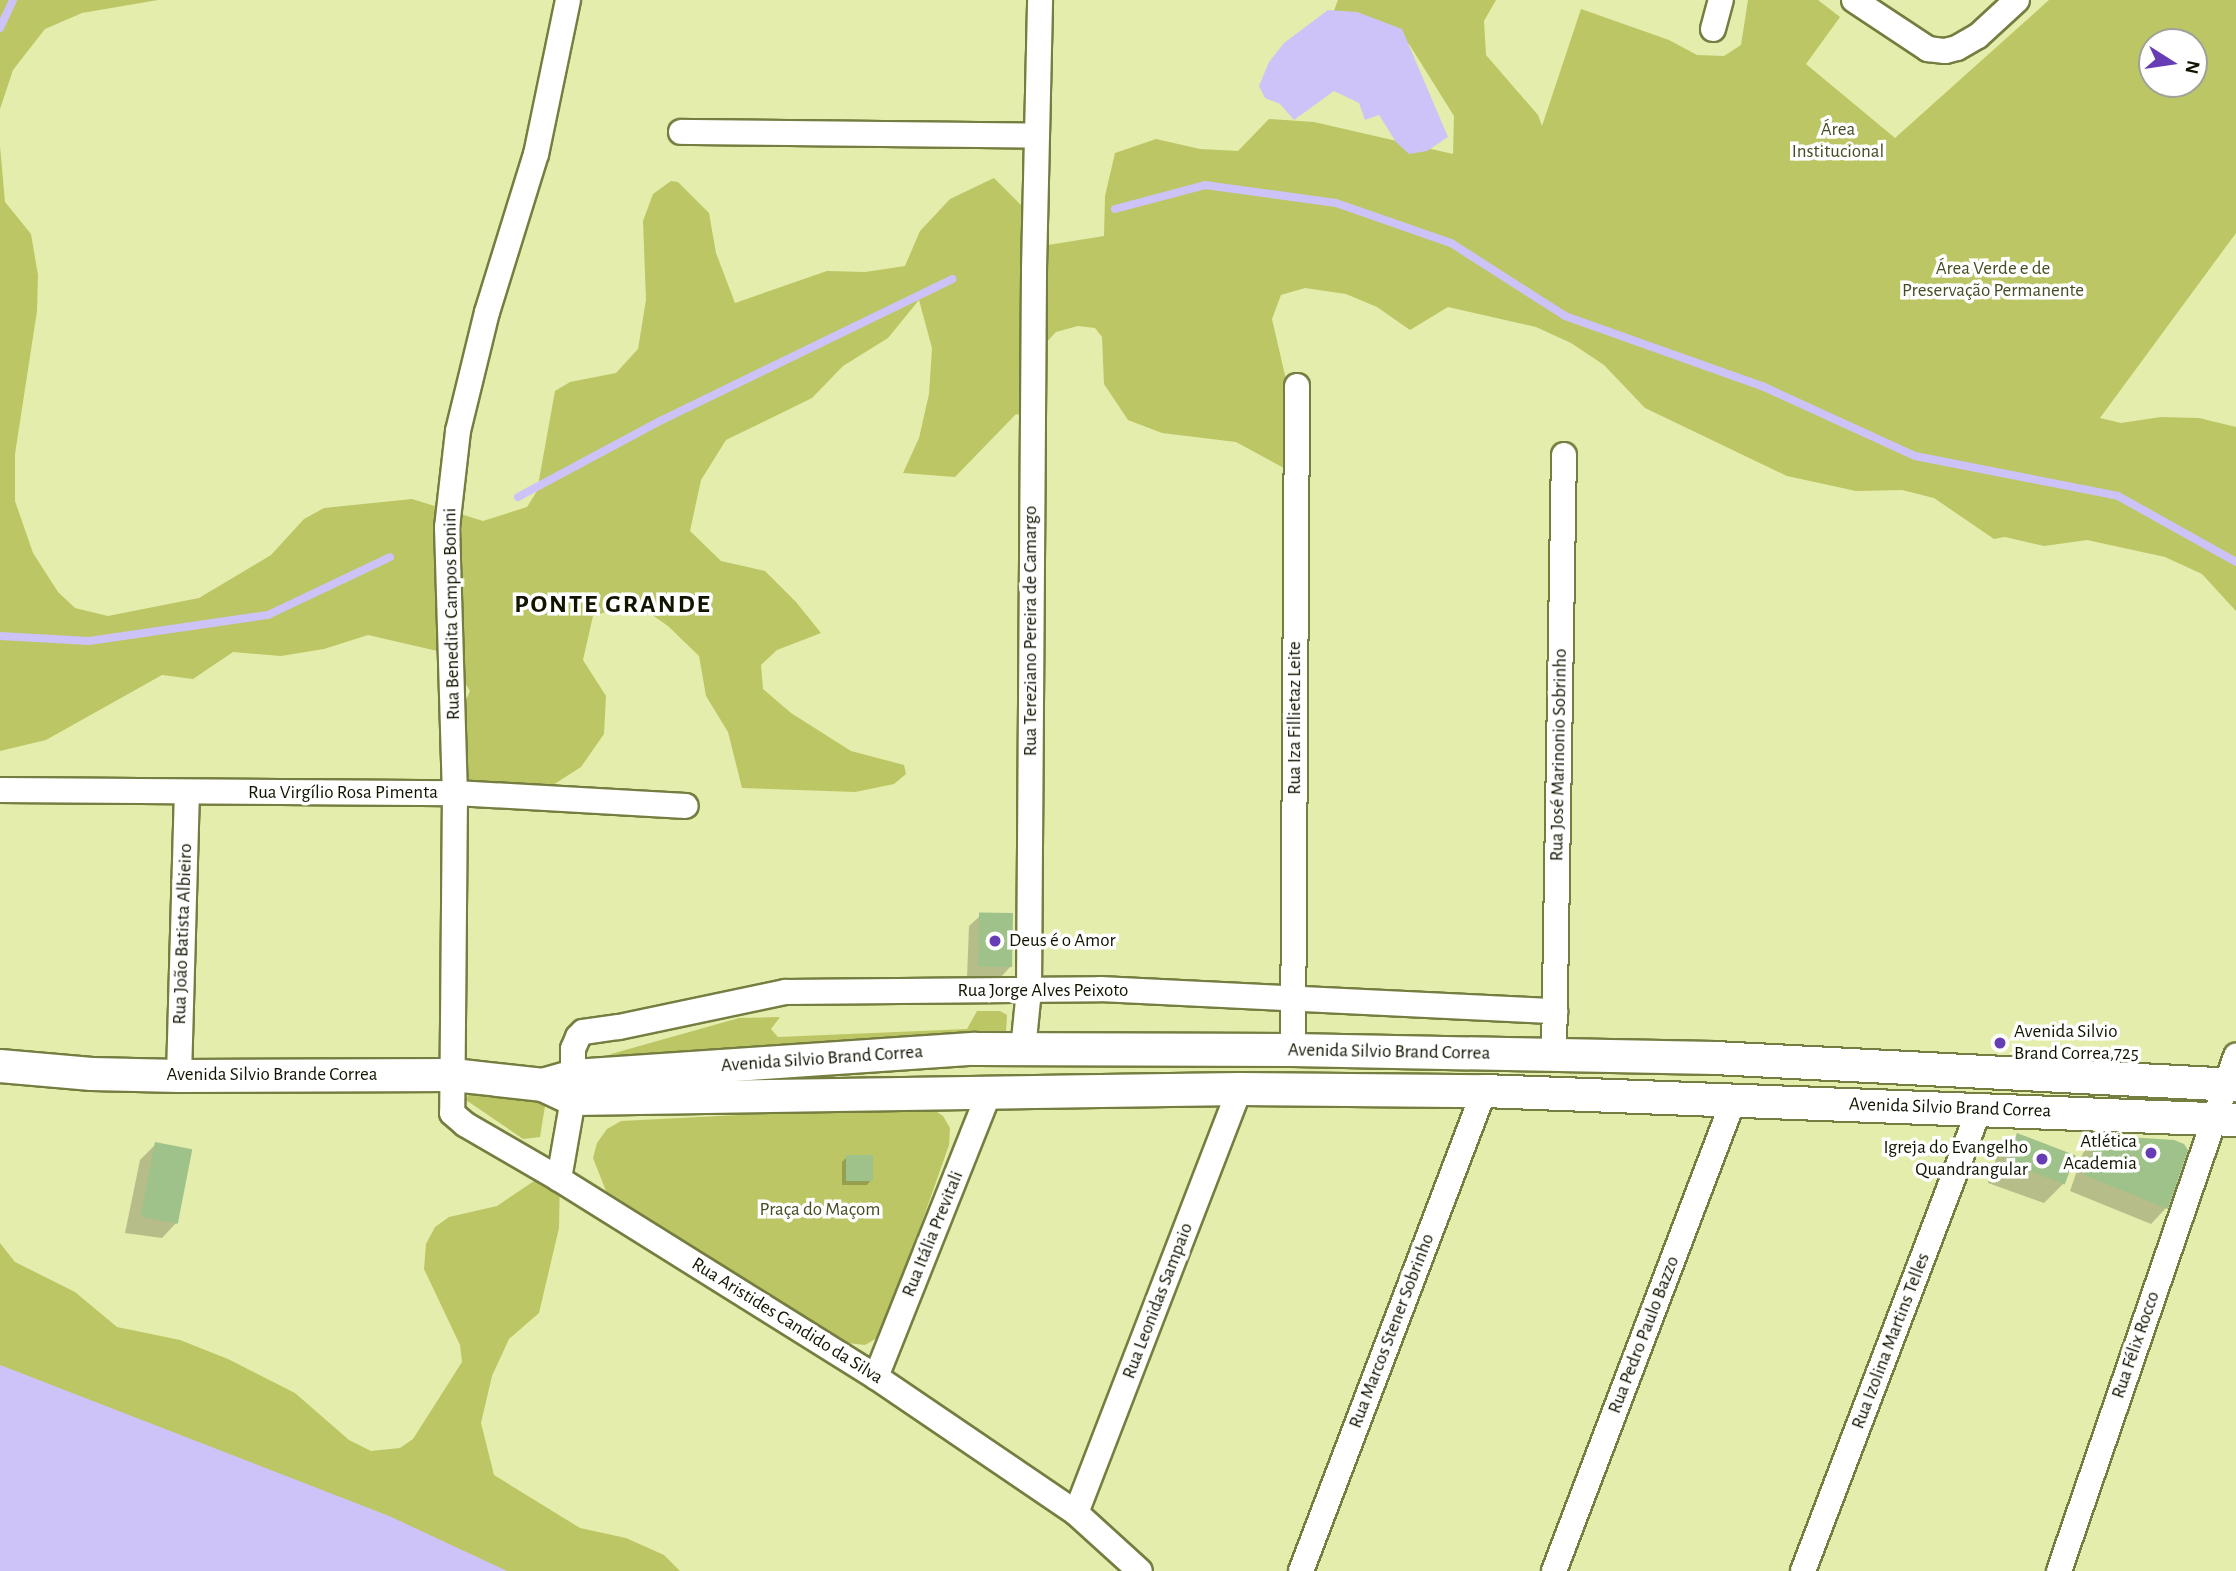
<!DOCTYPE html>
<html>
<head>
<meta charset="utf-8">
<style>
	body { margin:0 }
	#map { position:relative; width:2236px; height:1571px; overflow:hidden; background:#e4edab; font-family:"Alegreya Sans",sans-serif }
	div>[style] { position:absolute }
	.green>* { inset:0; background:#bcc664 }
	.water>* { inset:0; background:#cec3f9 }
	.shadow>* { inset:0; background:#0003 }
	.stream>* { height:8px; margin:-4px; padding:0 4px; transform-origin:4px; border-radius:4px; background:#cec3f9 }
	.building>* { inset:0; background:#9fc28b; transform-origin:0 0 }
	.roads { filter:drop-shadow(2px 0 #767d40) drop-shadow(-2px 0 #767d40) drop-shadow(0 2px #767d40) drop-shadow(0 -2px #767d40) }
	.minor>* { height:24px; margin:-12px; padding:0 12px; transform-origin:12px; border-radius:12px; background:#fff }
	.major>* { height:32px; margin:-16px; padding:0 16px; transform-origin:16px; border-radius:16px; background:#fff }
	.dots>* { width:19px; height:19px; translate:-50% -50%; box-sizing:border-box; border:4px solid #fff; border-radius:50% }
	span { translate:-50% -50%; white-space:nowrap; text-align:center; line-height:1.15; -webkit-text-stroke:7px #fff; paint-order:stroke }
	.park-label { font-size:19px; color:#474c22 }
	.street-label { font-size:19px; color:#121400 }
	.poi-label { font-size:19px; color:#121400 }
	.left { translate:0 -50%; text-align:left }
	.right { translate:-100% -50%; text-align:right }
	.district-label { font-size:26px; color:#121400; font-weight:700; letter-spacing:2px }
	.north { position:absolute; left:2138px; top:28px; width:70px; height:70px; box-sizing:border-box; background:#fff; border:2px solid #a0a199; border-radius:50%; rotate:102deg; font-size:19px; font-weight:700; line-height:28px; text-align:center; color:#121400 }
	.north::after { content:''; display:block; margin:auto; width:24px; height:32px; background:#663db5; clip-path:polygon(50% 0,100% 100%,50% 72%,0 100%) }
</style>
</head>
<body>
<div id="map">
	<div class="green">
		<div style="clip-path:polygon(0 0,158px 0,82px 13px,45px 29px,13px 70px,0 109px)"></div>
		<div style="clip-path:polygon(evenodd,1338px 0,1496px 0,1484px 21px,1486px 55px,1538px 115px,1542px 126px,1581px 9px,1669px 40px,1697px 55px,1724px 56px,1741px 45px,1748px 0,1818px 0,1840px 17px,1806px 64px,1895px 138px,2049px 0,2236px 0,2236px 233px,2100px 418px,2121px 423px,2161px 417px,2199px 418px,2236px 427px,2236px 611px,2202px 574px,2165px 557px,2087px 540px,2044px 546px,2005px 537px,1994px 539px,1934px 498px,1902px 490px,1856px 491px,1787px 476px,1645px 408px,1604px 365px,1571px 343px,1536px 327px,1448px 307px,1410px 330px,1377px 307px,1346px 294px,1305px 288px,1281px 295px,1272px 319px,1296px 423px,1293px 456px,1284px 468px,1236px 442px,1162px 433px,1128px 420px,1104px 384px,1102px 337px,1095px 328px,1078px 326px,1056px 332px,1041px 348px,1024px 416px,1016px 414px,955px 477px,903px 473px,919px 438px,929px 394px,932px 348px,919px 300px,888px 338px,843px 366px,812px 398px,726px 440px,701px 480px,690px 531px,721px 561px,765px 571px,796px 602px,821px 633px,777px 650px,761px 665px,763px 689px,791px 713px,851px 751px,904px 765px,906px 774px,894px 784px,855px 792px,742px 788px,728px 732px,706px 696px,699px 656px,668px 626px,635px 603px,593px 616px,583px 660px,606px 696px,604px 734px,581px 767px,545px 790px,439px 789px,453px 728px,470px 691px,446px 653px,368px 635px,324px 649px,281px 656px,233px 652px,193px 679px,162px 675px,46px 740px,0 751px,0 146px,5px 202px,31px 234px,38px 275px,37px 311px,15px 454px,15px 501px,33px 553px,58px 592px,75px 608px,108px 616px,199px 598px,271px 555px,304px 519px,324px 508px,412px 499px,483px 521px,527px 507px,537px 491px,555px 391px,570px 382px,616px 373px,638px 349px,646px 300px,643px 221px,653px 194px,671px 181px,678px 182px,709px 213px,716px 253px,735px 303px,827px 271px,865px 272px,905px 266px,920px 231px,950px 199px,994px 178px,1025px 209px,1048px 245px,1104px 236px,1105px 196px,1115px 153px,1156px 139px,1200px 149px,1238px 151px,1269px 119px,1314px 122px,1453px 154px,1454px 116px,1409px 44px,1374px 28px,1331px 18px,1338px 0,2152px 42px,2194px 42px,2194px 84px,2152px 84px,2152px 42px)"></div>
		<div style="clip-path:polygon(977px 1011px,1000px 1011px,1007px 1015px,1006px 1031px,1000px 1034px,878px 1037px,608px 1057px,611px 1054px,739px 1018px,780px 1017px,771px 1029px,778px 1037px,967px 1029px)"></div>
		<div style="clip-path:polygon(469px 1093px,539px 1094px,545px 1106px,540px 1137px,523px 1139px,466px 1100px)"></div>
		<div style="clip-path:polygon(921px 1106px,933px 1109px,943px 1116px,950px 1128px,949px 1145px,885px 1327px,877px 1338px,865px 1345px,847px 1343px,606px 1191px,593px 1158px,597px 1143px,607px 1129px,621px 1121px)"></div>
		<div style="clip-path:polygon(560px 1174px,559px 1228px,539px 1313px,509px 1339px,492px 1376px,481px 1423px,494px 1475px,580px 1528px,626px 1538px,664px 1555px,680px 1571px,463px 1571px,0 1386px,0 1243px,15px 1262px,75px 1292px,117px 1327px,180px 1340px,228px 1359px,295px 1393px,349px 1440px,371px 1451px,400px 1448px,413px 1439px,462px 1362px,460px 1345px,424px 1269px,426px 1244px,435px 1227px,449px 1217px,497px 1206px,543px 1175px)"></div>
	</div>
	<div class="water">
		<div style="clip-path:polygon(1328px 10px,1357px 12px,1402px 29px,1448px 137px,1427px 151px,1409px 154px,1396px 142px,1379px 115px,1365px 120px,1359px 103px,1334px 91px,1294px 120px,1280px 104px,1265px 98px,1259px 86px,1269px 62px,1284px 43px)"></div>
		<div style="clip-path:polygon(0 1365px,389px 1516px,507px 1571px,0 1571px)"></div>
	</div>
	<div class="shadow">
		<div style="clip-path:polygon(980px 916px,1011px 966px,1001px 977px,967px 978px,969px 926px)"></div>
		<div style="clip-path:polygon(2017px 1135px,2065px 1182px,2044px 1203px,1988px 1183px,1997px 1156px)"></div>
		<div style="clip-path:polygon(2099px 1137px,2166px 1208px,2151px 1224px,2070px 1191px,2083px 1153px)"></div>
		<div style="clip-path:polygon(156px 1144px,177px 1222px,162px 1238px,125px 1233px,140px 1160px)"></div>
		<div style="clip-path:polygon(847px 1157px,871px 1180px,867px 1185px,842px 1185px,842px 1162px)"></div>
	</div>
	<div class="stream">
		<div style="left:0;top:28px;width:31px;rotate:-65deg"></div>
		<div style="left:1115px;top:209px;width:93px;rotate:-14.9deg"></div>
		<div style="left:1205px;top:185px;width:132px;rotate:7.8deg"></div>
		<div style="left:1336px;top:203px;width:122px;rotate:19.2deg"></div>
		<div style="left:1451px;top:243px;width:135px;rotate:32.6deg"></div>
		<div style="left:1565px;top:316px;width:209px;rotate:19.6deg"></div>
		<div style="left:1762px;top:386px;width:168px;rotate:24.6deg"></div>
		<div style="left:1915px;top:456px;width:207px;rotate:11.1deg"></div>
		<div style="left:2118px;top:496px;width:135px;rotate:29.2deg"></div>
		<div style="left:518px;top:497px;width:161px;rotate:-28.2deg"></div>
		<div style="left:660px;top:421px;width:325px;rotate:-25.9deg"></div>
		<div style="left:0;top:636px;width:89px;rotate:3.2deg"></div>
		<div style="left:89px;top:641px;width:181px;rotate:-8.3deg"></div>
		<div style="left:268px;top:615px;width:135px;rotate:-25.4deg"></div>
	</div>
	<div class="building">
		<div style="left:1013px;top:913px;width:54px;height:34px;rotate:91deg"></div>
		<div style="left:2017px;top:1133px;width:63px;height:31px;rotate:21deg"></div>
		<div style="clip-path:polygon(2098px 1135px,2174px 1140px,2184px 1144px,2188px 1150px,2168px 1209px,2084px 1175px)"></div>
		<div style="left:155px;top:1142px;width:38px;height:76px;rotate:11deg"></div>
		<div style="left:846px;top:1155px;width:27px;height:26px"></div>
	</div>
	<div class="roads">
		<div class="minor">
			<div style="left:568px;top:0;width:157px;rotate:101.7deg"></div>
			<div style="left:536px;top:154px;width:165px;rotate:107.2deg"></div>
			<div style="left:487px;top:312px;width:122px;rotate:103.7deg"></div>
			<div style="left:458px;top:431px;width:97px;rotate:96.5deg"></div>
			<div style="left:447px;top:527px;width:266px;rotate:88.3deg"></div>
			<div style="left:455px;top:793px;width:320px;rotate:90.5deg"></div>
			<div style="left:452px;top:1113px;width:18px;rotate:41deg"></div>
			<div style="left:466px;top:1125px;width:108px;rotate:30.1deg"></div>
			<div style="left:559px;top:1179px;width:374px;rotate:32deg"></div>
			<div style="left:876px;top:1377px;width:242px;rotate:34.2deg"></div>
			<div style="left:1076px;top:1513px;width:86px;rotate:42.2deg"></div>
			<div style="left:1854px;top:0;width:89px;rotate:33.5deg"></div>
			<div style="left:1928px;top:49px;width:17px;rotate:7deg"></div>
			<div style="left:1945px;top:51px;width:12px;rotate:-14deg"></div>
			<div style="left:1957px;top:48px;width:24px;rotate:-30deg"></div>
			<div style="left:1978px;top:36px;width:53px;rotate:-42.7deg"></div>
			<div style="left:1713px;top:29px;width:30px;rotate:-75deg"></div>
			<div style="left:681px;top:132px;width:356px;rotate:0.6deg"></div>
			<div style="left:0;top:790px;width:455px;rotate:0.4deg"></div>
			<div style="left:455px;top:793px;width:231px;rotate:3.2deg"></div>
			<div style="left:1023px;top:1050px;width:60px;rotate:-84.3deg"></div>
			<div style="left:1029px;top:990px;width:721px;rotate:-89.6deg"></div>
			<div style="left:1034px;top:269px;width:269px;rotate:-88.7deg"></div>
			<div style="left:1293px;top:1050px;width:664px;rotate:-89.65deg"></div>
			<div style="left:1554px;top:1055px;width:600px;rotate:-89.05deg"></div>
			<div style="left:179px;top:1076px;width:283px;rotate:-88.4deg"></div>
			<div style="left:559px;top:1179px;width:81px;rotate:-80.1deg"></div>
			<div style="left:573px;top:1099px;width:50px;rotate:-90deg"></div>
			<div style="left:573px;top:1049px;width:13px;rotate:-67deg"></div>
			<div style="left:578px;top:1037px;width:7px;rotate:-45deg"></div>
			<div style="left:583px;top:1032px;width:36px;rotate:-8deg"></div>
			<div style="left:619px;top:1027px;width:170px;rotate:-11.9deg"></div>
			<div style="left:785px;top:992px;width:315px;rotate:-0.5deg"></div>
			<div style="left:1100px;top:989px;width:456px;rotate:2.8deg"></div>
			<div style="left:876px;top:1377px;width:308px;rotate:-68.3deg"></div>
			<div style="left:1076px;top:1513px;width:455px;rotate:-68.9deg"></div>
			<div style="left:1301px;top:1571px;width:514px;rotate:-69.13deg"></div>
			<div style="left:1554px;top:1571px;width:505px;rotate:-69.13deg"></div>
			<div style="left:1803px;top:1571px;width:493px;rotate:-69.1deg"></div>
			<div style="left:2059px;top:1571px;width:545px;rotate:-71.03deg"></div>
		</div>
		<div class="major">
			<div style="left:0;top:1066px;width:92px;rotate:5deg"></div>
			<div style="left:92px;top:1074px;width:87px;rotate:1.3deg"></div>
			<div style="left:179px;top:1076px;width:274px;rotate:-0.2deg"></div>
			<div style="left:453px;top:1075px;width:91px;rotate:6.3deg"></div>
			<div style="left:543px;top:1085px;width:33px;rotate:25deg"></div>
			<div style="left:573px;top:1099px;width:667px;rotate:-0.86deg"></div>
			<div style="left:1240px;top:1089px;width:244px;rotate:0.5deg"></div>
			<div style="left:1484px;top:1091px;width:753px;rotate:2.21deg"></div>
			<div style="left:543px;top:1085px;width:32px;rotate:-16deg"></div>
			<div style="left:574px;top:1076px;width:402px;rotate:-3.9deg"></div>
			<div style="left:975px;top:1049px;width:318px;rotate:0.2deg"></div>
			<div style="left:1293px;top:1050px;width:422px;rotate:1.1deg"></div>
			<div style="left:1715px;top:1058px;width:522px;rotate:2.97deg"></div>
		</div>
	</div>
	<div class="dots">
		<div style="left:995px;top:941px;background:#663db5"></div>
		<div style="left:2000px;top:1043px;background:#663db5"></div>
		<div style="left:2151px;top:1153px;background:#663db5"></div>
		<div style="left:2042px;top:1159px;background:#663db5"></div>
	</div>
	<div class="park-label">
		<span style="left:1838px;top:141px">Área<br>Institucional</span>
		<span style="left:1993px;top:280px">Área Verde e de<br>Preservação Permanente</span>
		<span style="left:820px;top:1210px">Praça do Maçom</span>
	</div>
	<div class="street-label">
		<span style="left:452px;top:614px;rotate:-91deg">Rua Benedita Campos Bonini</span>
		<span style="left:1031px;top:631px;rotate:-90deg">Rua Tereziano Pereira de Camargo</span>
		<span style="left:1295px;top:718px;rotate:-90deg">Rua Iza Fillietaz Leite</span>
		<span style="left:1559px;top:755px;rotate:-89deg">Rua José Marinonio Sobrinho</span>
		<span style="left:343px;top:793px">Rua Virgílio Rosa Pimenta</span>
		<span style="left:183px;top:934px;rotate:-88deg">Rua João Batista Albieiro</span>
		<span style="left:1043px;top:991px">Rua Jorge Alves Peixoto</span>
		<span style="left:1389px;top:1052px;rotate:1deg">Avenida Silvio Brand Correa</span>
		<span style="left:822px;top:1059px;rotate:-4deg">Avenida Silvio Brand Correa</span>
		<span style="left:272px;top:1075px">Avenida Silvio Brande Correa</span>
		<span style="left:1950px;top:1108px;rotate:2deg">Avenida Silvio Brand Correa</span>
		<span style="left:933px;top:1234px;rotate:-68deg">Rua Itália Previtali</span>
		<span style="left:1158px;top:1301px;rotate:-69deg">Rua Leonidas Sampaio</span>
		<span style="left:787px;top:1321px;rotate:32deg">Rua Aristides Candido da Silva</span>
		<span style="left:1392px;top:1331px;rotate:-69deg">Rua Marcos Stener Sobrinho</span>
		<span style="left:1644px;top:1335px;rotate:-69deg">Rua Pedro Paulo Bazzo</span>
		<span style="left:1891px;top:1341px;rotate:-69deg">Rua Izolina Martins Telles</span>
		<span style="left:2136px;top:1345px;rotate:-71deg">Rua Félix Rocco</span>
	</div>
	<div class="poi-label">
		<span class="left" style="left:1009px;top:941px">Deus é o Amor</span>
		<span class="left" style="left:2014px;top:1043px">Avenida Silvio<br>Brand Correa,725</span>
		<span class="right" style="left:2137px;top:1153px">Atlética<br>Academia</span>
		<span class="right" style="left:2028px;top:1159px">Igreja do Evangelho<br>Quandrangular</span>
	</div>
	<div class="district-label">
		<span style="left:613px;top:605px">PONTE GRANDE</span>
	</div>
	<div class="north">N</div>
</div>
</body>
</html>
